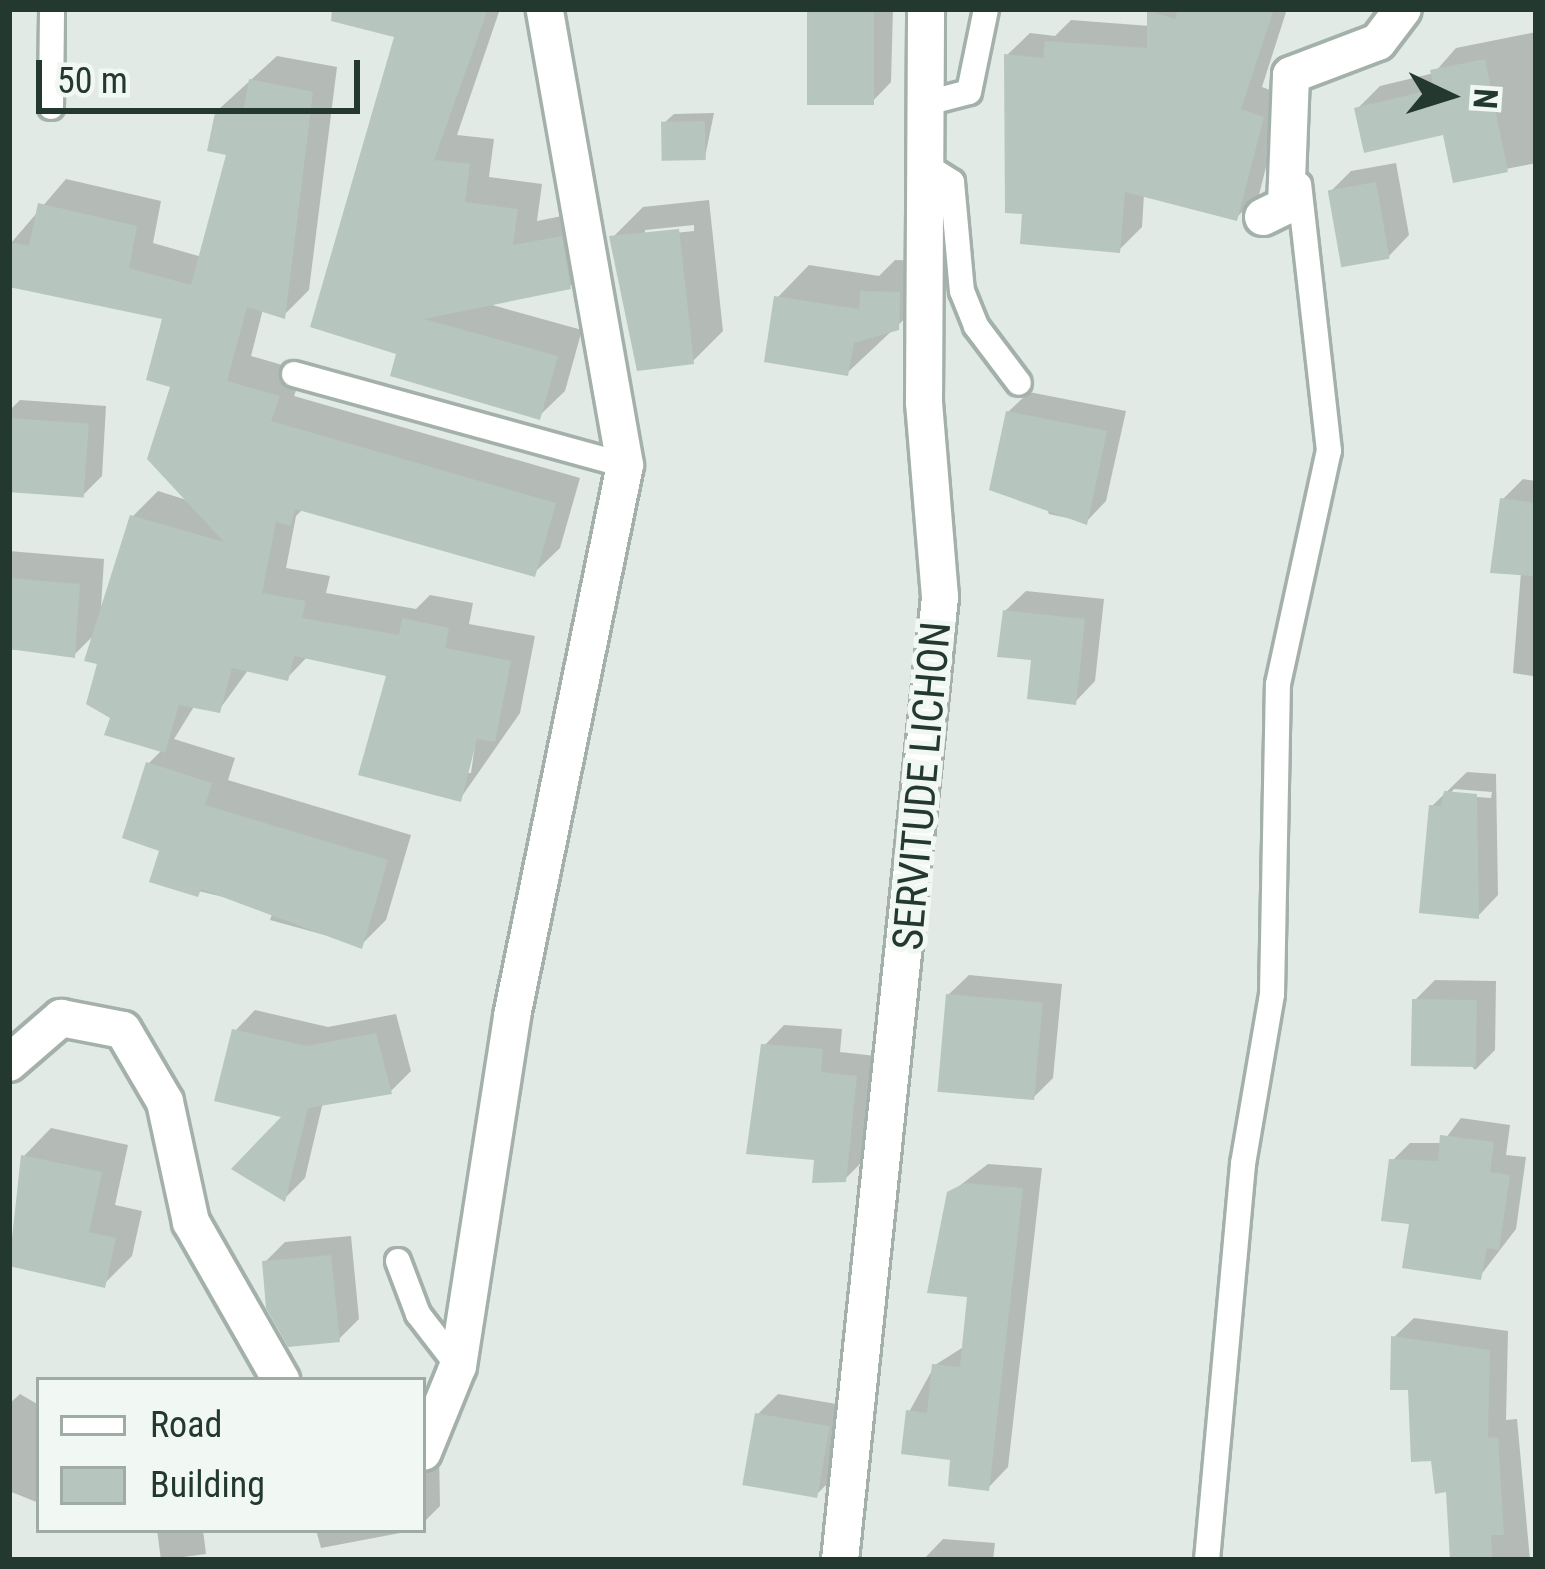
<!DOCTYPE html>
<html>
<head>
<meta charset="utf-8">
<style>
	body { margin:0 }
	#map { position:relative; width:1545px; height:1569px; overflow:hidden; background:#e1eae5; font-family:"Roboto Condensed",sans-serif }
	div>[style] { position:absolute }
	.shadow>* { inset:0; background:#0003 }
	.building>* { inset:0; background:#b6c5bd; transform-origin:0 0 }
	.roads { filter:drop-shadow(3px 0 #a4b1ab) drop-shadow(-3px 0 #a4b1ab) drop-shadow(0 3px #a4b1ab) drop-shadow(0 -3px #a4b1ab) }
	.lane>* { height:24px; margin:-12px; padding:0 12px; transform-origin:12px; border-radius:12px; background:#fff }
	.street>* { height:36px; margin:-18px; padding:0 18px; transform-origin:18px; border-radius:18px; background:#fff }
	span { translate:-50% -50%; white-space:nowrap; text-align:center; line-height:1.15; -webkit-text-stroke:10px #f1f7f3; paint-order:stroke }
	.street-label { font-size:42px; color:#233930 }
	.frame { position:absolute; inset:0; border:12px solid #233930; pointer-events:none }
	.legend { position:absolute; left:36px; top:1377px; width:390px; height:156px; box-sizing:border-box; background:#f1f7f3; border:3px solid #9faba5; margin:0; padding:15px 21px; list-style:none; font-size:36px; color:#233930 }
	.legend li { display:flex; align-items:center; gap:24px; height:60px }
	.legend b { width:60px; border:3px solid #9faba5 }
	.north { position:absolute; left:1389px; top:36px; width:120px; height:120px; -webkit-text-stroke:9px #f1f7f3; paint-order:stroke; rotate:94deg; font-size:33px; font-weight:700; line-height:48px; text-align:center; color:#233930 }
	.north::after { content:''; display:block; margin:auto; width:42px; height:54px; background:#233930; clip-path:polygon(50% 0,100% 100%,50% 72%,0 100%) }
	.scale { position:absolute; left:36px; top:60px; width:324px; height:54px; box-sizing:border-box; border:6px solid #233930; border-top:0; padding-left:15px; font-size:36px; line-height:42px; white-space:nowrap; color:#233930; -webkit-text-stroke:9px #f1f7f3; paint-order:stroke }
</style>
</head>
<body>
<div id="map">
	<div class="shadow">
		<div style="clip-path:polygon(343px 9px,500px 9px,457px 135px,494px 139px,489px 177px,542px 184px,537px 221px,587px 211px,596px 260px,570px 286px,485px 303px,582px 330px,565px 391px,539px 416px,400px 352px,398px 35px)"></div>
		<div style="clip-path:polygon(810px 9px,893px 9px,891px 82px,871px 103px)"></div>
		<div style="clip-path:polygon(1287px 9px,1262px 87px,1284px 95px,1259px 195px,1236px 218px,1144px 194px,1142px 227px,1119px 250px,1026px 211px,1007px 55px,1030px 33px,1055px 36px,1071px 20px,1150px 26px,1152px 9px)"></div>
		<div style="clip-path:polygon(1536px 32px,1536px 163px,1456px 179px,1446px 132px,1357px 109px,1380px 86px,1434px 73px,1456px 48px)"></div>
		<div style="clip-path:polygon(evenodd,277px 56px,337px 67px,309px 290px,284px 315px,263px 309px,251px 356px,303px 371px,294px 396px,580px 478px,560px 548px,534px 573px,304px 508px,296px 516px,286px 568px,330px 576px,326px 593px,416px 609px,430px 595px,473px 603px,469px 624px,535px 636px,520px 713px,460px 799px,390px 673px,308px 656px,287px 678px,249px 669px,219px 710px,195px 705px,174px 739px,235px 758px,228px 780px,411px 835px,386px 920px,361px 945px,270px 920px,274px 909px,152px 880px,163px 849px,148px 764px,163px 749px,113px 717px,96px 633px,74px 655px,9px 649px,9px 551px,104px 559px,101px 608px,132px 517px,158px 491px,190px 501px,166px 317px,9px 284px,11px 243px,66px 179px,161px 201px,153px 243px,202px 257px,229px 153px,218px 110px,277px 56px,478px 724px,471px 773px,465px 773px,478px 724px)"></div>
		<div style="clip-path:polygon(714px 113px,705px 157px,664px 123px,674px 114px)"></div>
		<div style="clip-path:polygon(1396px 163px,1409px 235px,1389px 256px,1331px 191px,1351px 171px)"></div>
		<div style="clip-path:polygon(1536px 192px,1536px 333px,1533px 333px)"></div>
		<div style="clip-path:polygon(evenodd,709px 200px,723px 331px,693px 361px,613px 237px,643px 207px,709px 200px,694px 225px,694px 231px,645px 236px,645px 230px,694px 225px)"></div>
		<div style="clip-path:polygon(895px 260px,931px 261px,930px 295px,847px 373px,777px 298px,809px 265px,879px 276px)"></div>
		<div style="clip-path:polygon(1029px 392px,1126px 411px,1106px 501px,1086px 522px,1049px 514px,1008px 412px)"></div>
		<div style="clip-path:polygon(20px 400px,106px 406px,102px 476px,84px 494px,9px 488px,9px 411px)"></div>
		<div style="clip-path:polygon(1523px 479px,1536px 481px,1536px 704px,1533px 676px,1513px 673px,1521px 572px,1503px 499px)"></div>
		<div style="clip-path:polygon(1026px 591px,1104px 599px,1095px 681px,1075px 702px,1005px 611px)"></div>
		<div style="clip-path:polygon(evenodd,1467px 772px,1496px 774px,1498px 895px,1478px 916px,1432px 806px,1467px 772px,1454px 789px,1492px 792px,1491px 798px,1449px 795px,1454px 789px)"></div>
		<div style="clip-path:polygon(969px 975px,1062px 984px,1053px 1078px,1033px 1098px,948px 995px)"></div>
		<div style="clip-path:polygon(1435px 980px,1496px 981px,1495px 1050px,1475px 1070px,1415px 1000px)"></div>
		<div style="clip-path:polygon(255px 1010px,328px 1027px,396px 1014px,411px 1071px,391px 1091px,323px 1102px,305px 1178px,285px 1198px,287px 1115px,235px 1031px)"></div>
		<div style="clip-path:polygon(784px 1025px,842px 1029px,840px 1052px,876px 1056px,865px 1159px,845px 1179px,817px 1157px,764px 1046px)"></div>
		<div style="clip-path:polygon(1461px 1118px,1510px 1125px,1506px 1155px,1526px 1157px,1516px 1229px,1480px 1276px,1412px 1222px,1392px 1161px,1410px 1143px,1442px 1143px)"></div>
		<div style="clip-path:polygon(51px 1128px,128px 1145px,115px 1205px,142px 1211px,132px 1256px,104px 1284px,9px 1263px,24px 1156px)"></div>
		<div style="clip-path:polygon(988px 1164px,1042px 1168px,1008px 1467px,988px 1488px,909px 1412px,935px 1365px,965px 1346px,970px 1294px,950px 1193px)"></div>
		<div style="clip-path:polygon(351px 1236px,359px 1319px,339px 1339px,265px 1262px,285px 1242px)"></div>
		<div style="clip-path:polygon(1414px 1318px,1508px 1331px,1506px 1420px,1517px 1419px,1530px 1560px,1453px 1560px,1449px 1489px,1394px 1337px)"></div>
		<div style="clip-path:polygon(20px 1394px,39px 1405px,39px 1503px,9px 1491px,9px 1404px)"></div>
		<div style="clip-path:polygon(778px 1394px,848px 1406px,836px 1475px,816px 1495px,758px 1414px)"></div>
		<div style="clip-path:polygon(439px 1452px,440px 1506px,423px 1523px,423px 1453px)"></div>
		<div style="clip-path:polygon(157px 1530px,203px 1530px,206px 1554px,161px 1560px)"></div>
		<div style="clip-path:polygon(316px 1530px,416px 1530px,321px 1548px)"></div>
		<div style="clip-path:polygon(943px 1539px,995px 1543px,993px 1560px,923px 1560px)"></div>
	</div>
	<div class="building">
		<div style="clip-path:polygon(332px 9px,488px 9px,434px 160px,470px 164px,465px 202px,518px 209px,513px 245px,562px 236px,571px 289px,424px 319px,558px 356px,540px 420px,390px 376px,396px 354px,310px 327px,394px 37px,331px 21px)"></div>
		<div style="left:807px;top:9px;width:67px;height:96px"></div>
		<div style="clip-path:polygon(1178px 9px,1274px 9px,1241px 109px,1264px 117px,1237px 221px,1125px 192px,1120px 253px,1020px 244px,1022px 214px,1005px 213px,1004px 54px,1043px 58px,1045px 41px,1147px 48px,1147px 10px,1175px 19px)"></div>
		<div style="clip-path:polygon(1485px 59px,1508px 172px,1453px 183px,1443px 135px,1364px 153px,1354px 108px,1434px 89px,1430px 70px)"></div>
		<div style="clip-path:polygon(249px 79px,313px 92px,285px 319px,247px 307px,227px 381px,280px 396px,271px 421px,556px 503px,535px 577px,295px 509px,291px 526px,276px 522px,262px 593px,306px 601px,302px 618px,399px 635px,402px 618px,449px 628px,445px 648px,511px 661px,495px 742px,477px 739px,461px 802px,358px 775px,386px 676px,294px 656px,288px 681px,232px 668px,220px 713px,179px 705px,165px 753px,104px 735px,110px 718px,86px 704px,97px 664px,84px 661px,130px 515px,224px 542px,147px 459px,170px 387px,146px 380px,162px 319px,9px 287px,9px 242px,29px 246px,38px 203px,137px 226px,129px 268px,191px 285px,226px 155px,207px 151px,216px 108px,243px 113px)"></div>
		<div style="left:705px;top:121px;width:39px;height:44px;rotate:89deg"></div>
		<div style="left:1376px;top:182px;width:78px;height:49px;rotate:80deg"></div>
		<div style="clip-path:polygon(679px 229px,694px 364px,637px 371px,609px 236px)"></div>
		<div style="clip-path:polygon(860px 291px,900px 292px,899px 330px,854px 343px,848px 376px,764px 362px,774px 296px,859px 309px)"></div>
		<div style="clip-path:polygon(1006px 411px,1107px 431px,1087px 525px,989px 490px)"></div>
		<div style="left:9px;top:418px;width:80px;height:74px;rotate:4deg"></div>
		<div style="clip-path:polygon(1500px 498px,1536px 503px,1533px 576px,1490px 573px)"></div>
		<div style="clip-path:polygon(9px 578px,80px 584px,75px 658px,9px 649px)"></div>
		<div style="clip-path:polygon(1003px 610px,1085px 619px,1076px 705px,1027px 699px,1031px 660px,997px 657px)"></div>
		<div style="clip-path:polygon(146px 762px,212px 783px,205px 805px,388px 860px,362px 949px,201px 889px,198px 897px,149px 882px,159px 851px,122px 838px)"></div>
		<div style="clip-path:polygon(1444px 791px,1477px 794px,1479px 919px,1419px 913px,1429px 805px,1441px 806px)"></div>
		<div style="left:946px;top:994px;width:97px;height:98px;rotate:5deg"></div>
		<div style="left:1412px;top:999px;width:65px;height:67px;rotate:1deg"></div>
		<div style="clip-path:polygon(232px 1029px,306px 1046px,376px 1033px,392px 1094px,308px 1108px,285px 1202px,231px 1169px,281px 1117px,214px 1101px)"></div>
		<div style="clip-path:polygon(761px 1044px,823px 1049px,821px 1072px,857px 1076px,846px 1182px,812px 1183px,814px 1160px,746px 1154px)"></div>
		<div style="clip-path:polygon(1440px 1135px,1494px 1142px,1490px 1172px,1510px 1175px,1499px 1250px,1487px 1248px,1481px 1280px,1402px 1268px,1409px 1224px,1381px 1221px,1389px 1159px,1438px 1161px)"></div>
		<div style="clip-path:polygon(21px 1155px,102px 1172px,89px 1232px,116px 1238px,105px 1288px,9px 1266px)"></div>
		<div style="clip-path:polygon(965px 1183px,1023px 1188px,989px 1491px,948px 1486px,950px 1460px,901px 1454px,906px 1410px,927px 1413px,932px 1364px,960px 1367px,967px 1297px,927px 1293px,947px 1192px)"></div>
		<div style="clip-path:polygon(331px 1255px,340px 1342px,288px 1347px,266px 1308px,262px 1261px)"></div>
		<div style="clip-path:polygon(1391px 1336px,1490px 1350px,1488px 1438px,1498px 1437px,1504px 1535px,1491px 1535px,1492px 1560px,1450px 1560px,1446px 1492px,1435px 1494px,1431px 1461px,1411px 1462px,1408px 1390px,1390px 1390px)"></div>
		<div style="left:755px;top:1413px;width:76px;height:73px;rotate:10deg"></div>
	</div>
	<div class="roads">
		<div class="lane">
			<div style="left:927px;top:103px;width:43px;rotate:-14.7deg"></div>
			<div style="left:969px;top:92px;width:85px;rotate:-78.4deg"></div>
			<div style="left:51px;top:107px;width:98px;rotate:-89.4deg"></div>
			<div style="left:928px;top:167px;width:28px;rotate:32deg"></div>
			<div style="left:952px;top:182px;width:109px;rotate:84.8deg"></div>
			<div style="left:962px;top:291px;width:38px;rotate:68deg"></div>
			<div style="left:976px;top:326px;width:71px;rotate:53deg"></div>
			<div style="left:294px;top:374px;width:343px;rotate:15.4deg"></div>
			<div style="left:398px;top:1261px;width:57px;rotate:69.3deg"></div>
			<div style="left:418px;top:1314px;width:66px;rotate:52.4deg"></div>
			<div style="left:1207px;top:1560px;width:398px;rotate:-84.8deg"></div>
			<div style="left:1243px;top:1164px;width:172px;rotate:-80.3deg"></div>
			<div style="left:1272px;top:994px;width:310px;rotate:-88.9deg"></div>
			<div style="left:1278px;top:684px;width:239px;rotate:-77.7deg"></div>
			<div style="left:1329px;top:451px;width:268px;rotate:-96.4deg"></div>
		</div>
		<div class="street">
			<div style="left:1263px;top:217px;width:25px;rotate:-26deg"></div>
			<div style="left:1286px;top:206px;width:131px;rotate:-87.8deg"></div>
			<div style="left:1291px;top:75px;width:93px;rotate:-20.8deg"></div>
			<div style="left:1378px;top:42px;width:41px;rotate:-52.9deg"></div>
			<div style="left:9px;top:1063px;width:69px;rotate:-40.9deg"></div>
			<div style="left:61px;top:1018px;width:63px;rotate:11deg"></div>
			<div style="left:123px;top:1030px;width:83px;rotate:59.7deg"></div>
			<div style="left:165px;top:1102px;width:123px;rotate:77.8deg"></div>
			<div style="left:191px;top:1222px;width:182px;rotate:60.3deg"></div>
			<div style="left:423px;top:1452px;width:93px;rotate:-67.9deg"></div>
			<div style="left:458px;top:1366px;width:354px;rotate:-81.2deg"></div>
			<div style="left:512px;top:1016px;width:562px;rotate:-78.41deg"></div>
			<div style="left:625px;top:465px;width:463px;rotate:-100deg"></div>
			<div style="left:840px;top:1560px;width:968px;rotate:-84.07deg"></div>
			<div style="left:940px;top:597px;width:196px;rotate:-94.7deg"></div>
			<div style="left:924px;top:402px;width:393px;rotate:-89.7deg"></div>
		</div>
	</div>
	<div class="street-label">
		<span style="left:922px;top:786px;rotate:-85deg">SERVITUDE LICHON</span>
	</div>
	<div class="frame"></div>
	<ul class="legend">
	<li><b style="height:15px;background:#fff"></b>Road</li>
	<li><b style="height:33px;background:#b6c5bd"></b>Building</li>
	</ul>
	<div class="north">N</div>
	<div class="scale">50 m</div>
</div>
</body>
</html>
